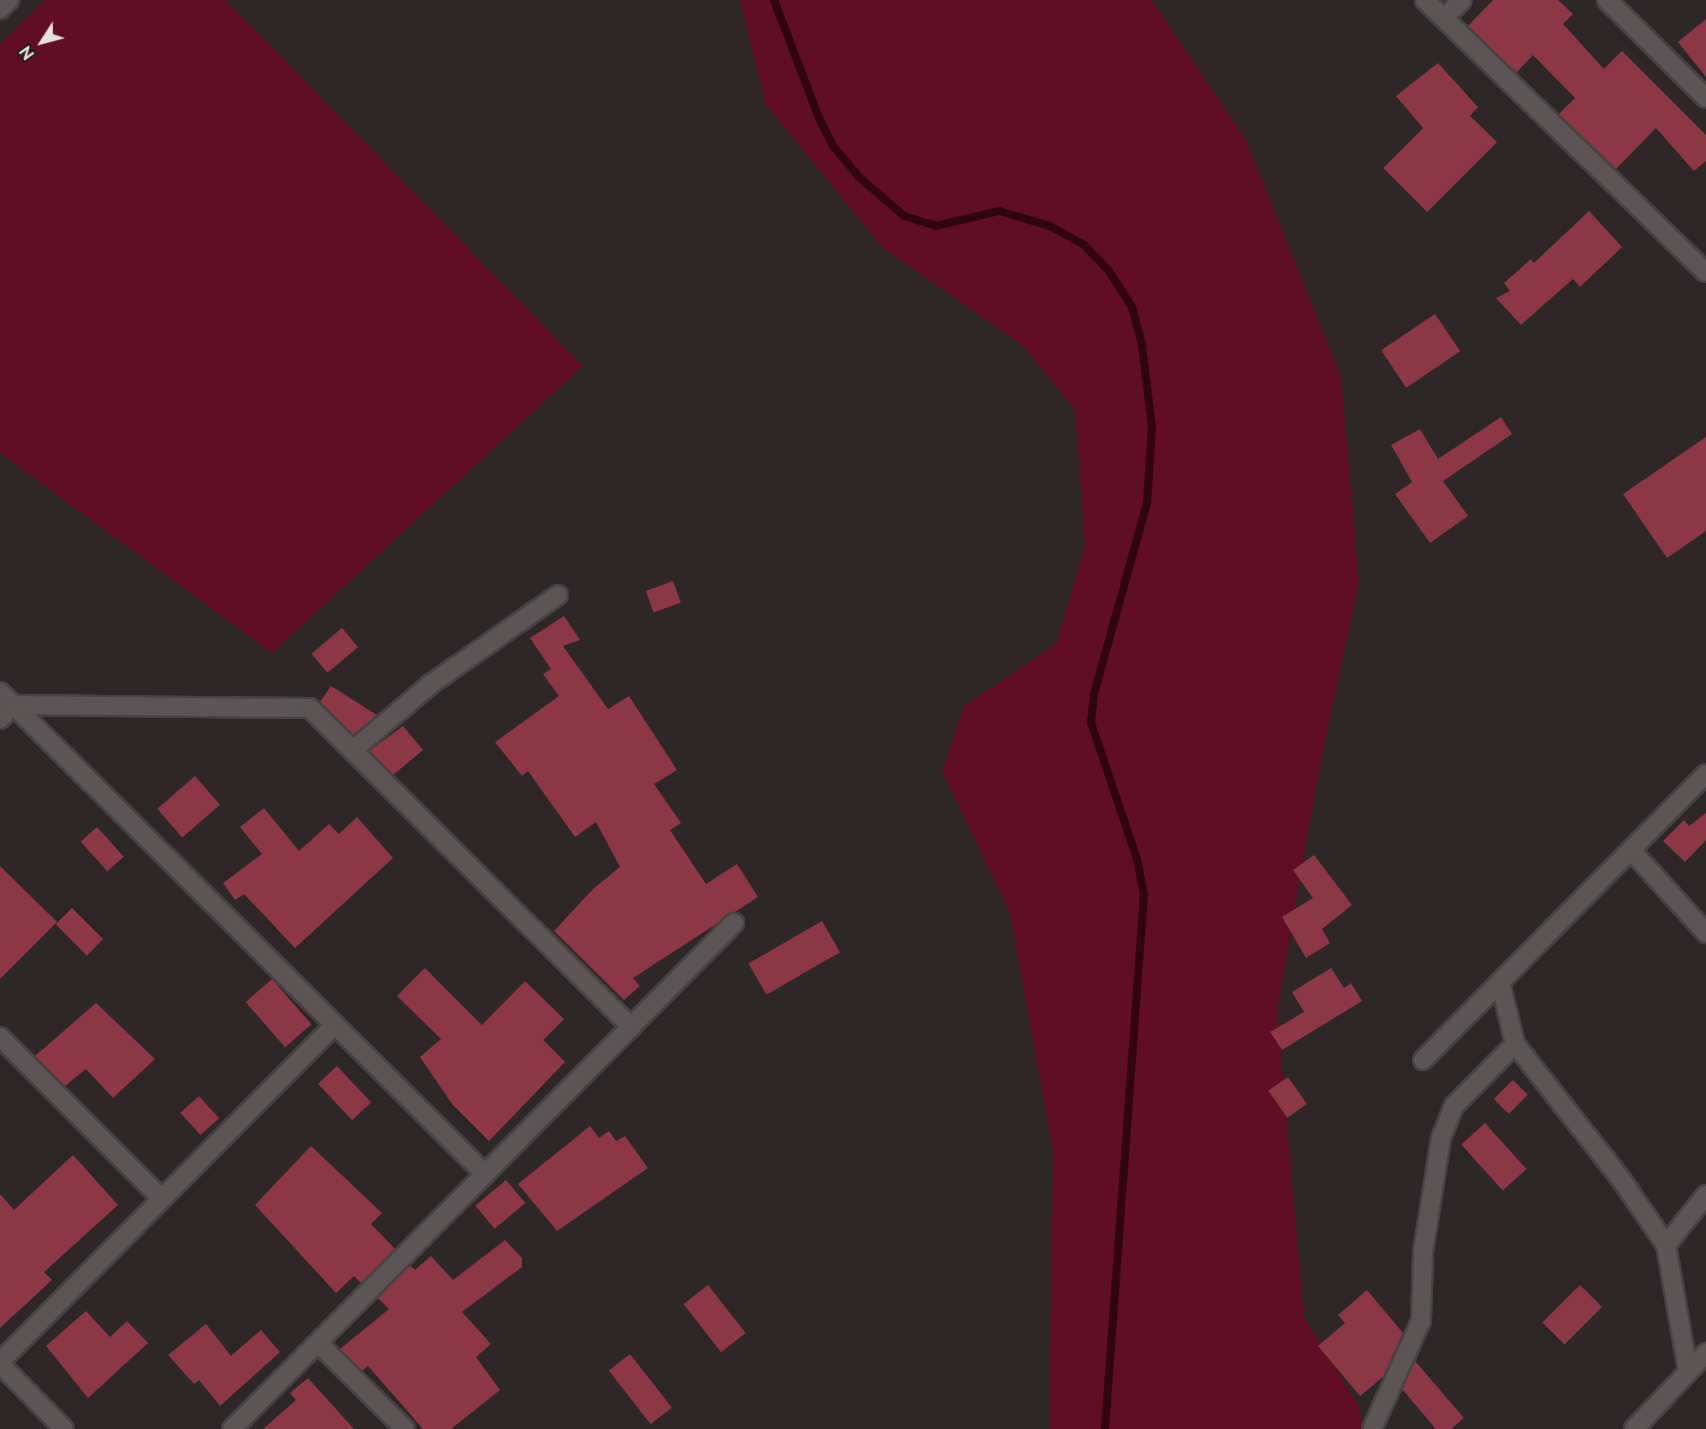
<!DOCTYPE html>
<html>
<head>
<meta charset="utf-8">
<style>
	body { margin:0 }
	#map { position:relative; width:1706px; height:1429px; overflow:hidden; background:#2d2728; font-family:Raleway,sans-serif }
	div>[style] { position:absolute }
	.green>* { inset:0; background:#610d23 }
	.stream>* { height:8px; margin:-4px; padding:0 4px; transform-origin:4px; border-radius:4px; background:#31050f }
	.building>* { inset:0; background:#8d3646; transform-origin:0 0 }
	.roads { filter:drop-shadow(2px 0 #474243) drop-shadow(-2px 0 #474243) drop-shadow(0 2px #474243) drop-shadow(0 -2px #474243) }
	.street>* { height:18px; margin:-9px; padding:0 9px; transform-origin:9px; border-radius:9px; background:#5b5555 }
	.secondary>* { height:18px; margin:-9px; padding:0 9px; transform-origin:9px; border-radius:9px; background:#5b5555 }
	span { translate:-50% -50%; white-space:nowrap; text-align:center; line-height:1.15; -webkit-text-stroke:4.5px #231e1e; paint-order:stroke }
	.north { position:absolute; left:12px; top:12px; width:60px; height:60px; -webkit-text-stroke:4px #231e1e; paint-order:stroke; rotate:234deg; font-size:16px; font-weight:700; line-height:24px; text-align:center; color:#e5e2e2 }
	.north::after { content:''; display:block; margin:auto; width:21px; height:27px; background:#e5e2e2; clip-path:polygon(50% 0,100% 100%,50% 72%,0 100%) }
</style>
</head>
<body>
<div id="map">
	<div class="green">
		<div style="clip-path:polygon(45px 0,226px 0,583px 366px,272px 653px,0 453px,0 44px)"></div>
		<div style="clip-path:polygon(740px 0,1152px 0,1246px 140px,1341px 377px,1359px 581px,1319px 770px,1277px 1010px,1304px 1317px,1358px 1405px,1364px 1429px,1049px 1429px,1053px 1151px,1010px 913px,942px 771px,964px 706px,1057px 643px,1085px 544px,1075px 410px,1022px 345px,883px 248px,766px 105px)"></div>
	</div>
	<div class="stream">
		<div style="left:774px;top:0;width:126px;rotate:69.1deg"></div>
		<div style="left:819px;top:118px;width:33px;rotate:63deg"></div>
		<div style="left:834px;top:147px;width:39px;rotate:50deg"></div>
		<div style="left:859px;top:177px;width:60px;rotate:40.9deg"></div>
		<div style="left:904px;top:216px;width:34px;rotate:17deg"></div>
		<div style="left:936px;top:226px;width:65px;rotate:-13.4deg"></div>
		<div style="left:999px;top:211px;width:53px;rotate:16.4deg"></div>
		<div style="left:1050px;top:226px;width:39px;rotate:29deg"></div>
		<div style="left:1084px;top:245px;width:36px;rotate:46deg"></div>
		<div style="left:1109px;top:271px;width:43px;rotate:57.4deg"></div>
		<div style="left:1132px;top:307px;width:39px;rotate:75deg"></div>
		<div style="left:1142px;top:345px;width:84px;rotate:83.1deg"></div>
		<div style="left:1152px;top:428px;width:75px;rotate:93.8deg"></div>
		<div style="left:1147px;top:503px;width:198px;rotate:105.5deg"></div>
		<div style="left:1094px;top:694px;width:29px;rotate:96deg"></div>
		<div style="left:1091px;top:723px;width:144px;rotate:71.3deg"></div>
		<div style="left:1137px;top:859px;width:36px;rotate:79deg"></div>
		<div style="left:1144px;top:894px;width:536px;rotate:94.17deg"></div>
	</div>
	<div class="building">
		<div style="clip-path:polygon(1493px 0,1558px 0,1573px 14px,1563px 24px,1604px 69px,1622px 51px,1706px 135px,1706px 161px,1694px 171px,1656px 128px,1616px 169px,1559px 114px,1575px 98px,1533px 55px,1516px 73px,1468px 26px)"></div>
		<div style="clip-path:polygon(1706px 19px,1706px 77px,1678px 42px)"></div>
		<div style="clip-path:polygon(1438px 63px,1478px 107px,1470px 116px,1497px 142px,1427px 212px,1383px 168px,1423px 128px,1396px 96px)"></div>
		<div style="clip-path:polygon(1589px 211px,1622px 247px,1580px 287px,1573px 279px,1521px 325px,1496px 298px,1510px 291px,1504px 283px,1531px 259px,1534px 263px)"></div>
		<div style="left:1435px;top:314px;width:45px;height:65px;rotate:56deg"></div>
		<div style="clip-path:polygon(1501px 417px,1512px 434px,1443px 481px,1468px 516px,1430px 543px,1395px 494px,1412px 482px,1391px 445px,1420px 429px,1438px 459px)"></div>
		<div style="clip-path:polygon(1706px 437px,1706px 531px,1667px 558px,1623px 494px)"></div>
		<div style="left:673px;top:581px;width:23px;height:29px;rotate:70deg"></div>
		<div style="clip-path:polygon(564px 616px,580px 640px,563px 646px,608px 709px,629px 696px,677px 770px,654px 784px,681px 823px,670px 830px,706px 884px,737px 864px,758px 897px,633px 978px,640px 986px,624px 1000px,554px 931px,593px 889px,620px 867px,596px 822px,575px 837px,528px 771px,522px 776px,495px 742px,559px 696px,543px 674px,551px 669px,530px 638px)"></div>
		<div style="left:342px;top:628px;width:25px;height:40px;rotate:50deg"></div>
		<div style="clip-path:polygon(331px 686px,377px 715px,353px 735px,320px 702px)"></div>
		<div style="clip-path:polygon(403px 726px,423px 750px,393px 775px,369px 751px)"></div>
		<div style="left:195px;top:776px;width:38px;height:50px;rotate:49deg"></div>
		<div style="clip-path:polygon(264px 808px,299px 851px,329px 824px,339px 834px,357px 817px,393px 858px,295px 948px,244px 894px,235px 900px,223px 883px,262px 854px,240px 827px)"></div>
		<div style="clip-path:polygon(1706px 813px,1706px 840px,1685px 862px,1663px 841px,1684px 820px,1689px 826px)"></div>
		<div style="left:97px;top:827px;width:40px;height:22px;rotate:48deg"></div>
		<div style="clip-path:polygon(1314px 855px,1352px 905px,1322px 929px,1330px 943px,1306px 958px,1282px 917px,1313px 898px,1293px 870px)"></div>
		<div style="clip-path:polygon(0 866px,57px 922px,0 979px)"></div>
		<div style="left:72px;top:908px;width:44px;height:23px;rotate:45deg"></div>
		<div style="left:822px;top:921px;width:36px;height:85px;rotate:60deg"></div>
		<div style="clip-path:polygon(425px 968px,482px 1025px,525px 981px,564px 1019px,543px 1040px,565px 1062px,489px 1141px,452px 1104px,420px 1057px,441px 1039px,397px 996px)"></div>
		<div style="clip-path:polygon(1331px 968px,1344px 988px,1351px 983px,1362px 1001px,1282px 1050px,1270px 1032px,1304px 1012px,1292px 992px)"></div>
		<div style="left:272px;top:979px;width:60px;height:35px;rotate:49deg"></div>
		<div style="clip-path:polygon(96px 1003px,155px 1059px,113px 1098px,86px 1069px,65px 1086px,35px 1056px)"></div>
		<div style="left:337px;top:1066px;width:50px;height:26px;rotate:47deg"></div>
		<div style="left:1288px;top:1077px;width:33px;height:24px;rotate:55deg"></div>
		<div style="left:1513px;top:1080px;width:21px;height:27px;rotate:45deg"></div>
		<div style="left:199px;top:1096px;width:30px;height:25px;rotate:48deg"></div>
		<div style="left:1485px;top:1123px;width:62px;height:32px;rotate:48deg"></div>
		<div style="clip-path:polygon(590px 1126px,599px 1138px,609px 1131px,616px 1141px,625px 1136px,648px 1168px,557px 1231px,518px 1184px)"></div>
		<div style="clip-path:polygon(311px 1146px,382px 1213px,371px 1224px,395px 1249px,361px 1283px,354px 1276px,336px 1293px,255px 1205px)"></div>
		<div style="clip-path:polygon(73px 1155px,118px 1205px,44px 1272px,52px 1280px,0 1328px,0 1194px,14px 1210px)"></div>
		<div style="left:506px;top:1180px;width:30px;height:40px;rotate:50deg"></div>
		<div style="clip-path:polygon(505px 1240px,522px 1258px,522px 1267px,462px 1312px,491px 1344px,476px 1357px,500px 1390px,451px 1429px,423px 1429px,368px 1366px,362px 1371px,340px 1349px,389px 1309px,378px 1298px,410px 1265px,415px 1270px,431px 1256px,453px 1280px)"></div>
		<div style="left:708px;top:1285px;width:61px;height:31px;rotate:52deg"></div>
		<div style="left:1580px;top:1285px;width:31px;height:53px;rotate:45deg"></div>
		<div style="clip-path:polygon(1367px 1290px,1403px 1333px,1383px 1377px,1360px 1396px,1318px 1346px,1345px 1323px,1338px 1315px)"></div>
		<div style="clip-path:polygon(86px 1311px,110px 1337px,127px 1321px,148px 1343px,88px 1398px,46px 1346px)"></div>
		<div style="clip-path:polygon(206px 1324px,231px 1356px,261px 1330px,280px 1352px,220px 1406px,199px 1380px,194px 1384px,168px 1355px)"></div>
		<div style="left:630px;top:1354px;width:68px;height:27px;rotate:52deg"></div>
		<div style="clip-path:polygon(1415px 1361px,1464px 1418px,1451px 1429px,1436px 1429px,1402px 1389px)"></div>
		<div style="clip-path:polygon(308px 1378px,354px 1429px,263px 1429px,296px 1400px,290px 1393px)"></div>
	</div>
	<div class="roads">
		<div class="street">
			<div style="left:1425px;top:0;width:391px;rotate:44.1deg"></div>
			<div style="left:1607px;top:0;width:139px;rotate:44.7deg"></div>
			<div style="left:0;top:9px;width:13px;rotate:-45deg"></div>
			<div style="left:1444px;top:18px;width:25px;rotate:-45deg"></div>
			<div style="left:0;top:692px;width:684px;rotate:44.82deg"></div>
			<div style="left:0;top:719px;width:19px;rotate:-47deg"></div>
			<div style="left:13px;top:705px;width:297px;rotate:0.6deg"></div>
			<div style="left:310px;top:708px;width:453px;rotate:44.8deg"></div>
			<div style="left:353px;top:750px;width:102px;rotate:-40.2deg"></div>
			<div style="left:431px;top:684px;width:155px;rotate:-35deg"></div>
			<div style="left:1631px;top:850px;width:112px;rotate:47.9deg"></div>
			<div style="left:1500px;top:982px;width:64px;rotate:76.4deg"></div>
			<div style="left:1515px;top:1044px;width:172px;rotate:51.9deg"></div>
			<div style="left:1621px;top:1179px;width:80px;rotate:55.7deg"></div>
			<div style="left:1666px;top:1245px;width:128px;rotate:80.1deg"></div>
			<div style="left:0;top:1037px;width:229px;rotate:45deg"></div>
			<div style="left:1423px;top:1060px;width:402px;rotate:-45.3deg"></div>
			<div style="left:1666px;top:1245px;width:64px;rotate:-51.3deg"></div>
			<div style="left:318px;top:1343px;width:122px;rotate:44.7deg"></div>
			<div style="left:0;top:1362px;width:475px;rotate:-45.2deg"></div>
			<div style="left:232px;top:1429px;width:713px;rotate:-45.23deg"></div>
			<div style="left:1372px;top:1429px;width:119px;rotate:-65.6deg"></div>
			<div style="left:1421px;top:1321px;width:69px;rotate:-88.3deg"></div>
			<div style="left:1423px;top:1252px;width:115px;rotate:-81deg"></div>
			<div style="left:1441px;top:1138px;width:35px;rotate:-68deg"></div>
			<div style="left:1454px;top:1106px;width:87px;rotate:-45.5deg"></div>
			<div style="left:1634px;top:1429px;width:105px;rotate:-46.5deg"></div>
		</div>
		<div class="secondary">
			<div style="left:0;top:1364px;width:91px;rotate:45.4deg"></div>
		</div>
	</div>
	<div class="north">N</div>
</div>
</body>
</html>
